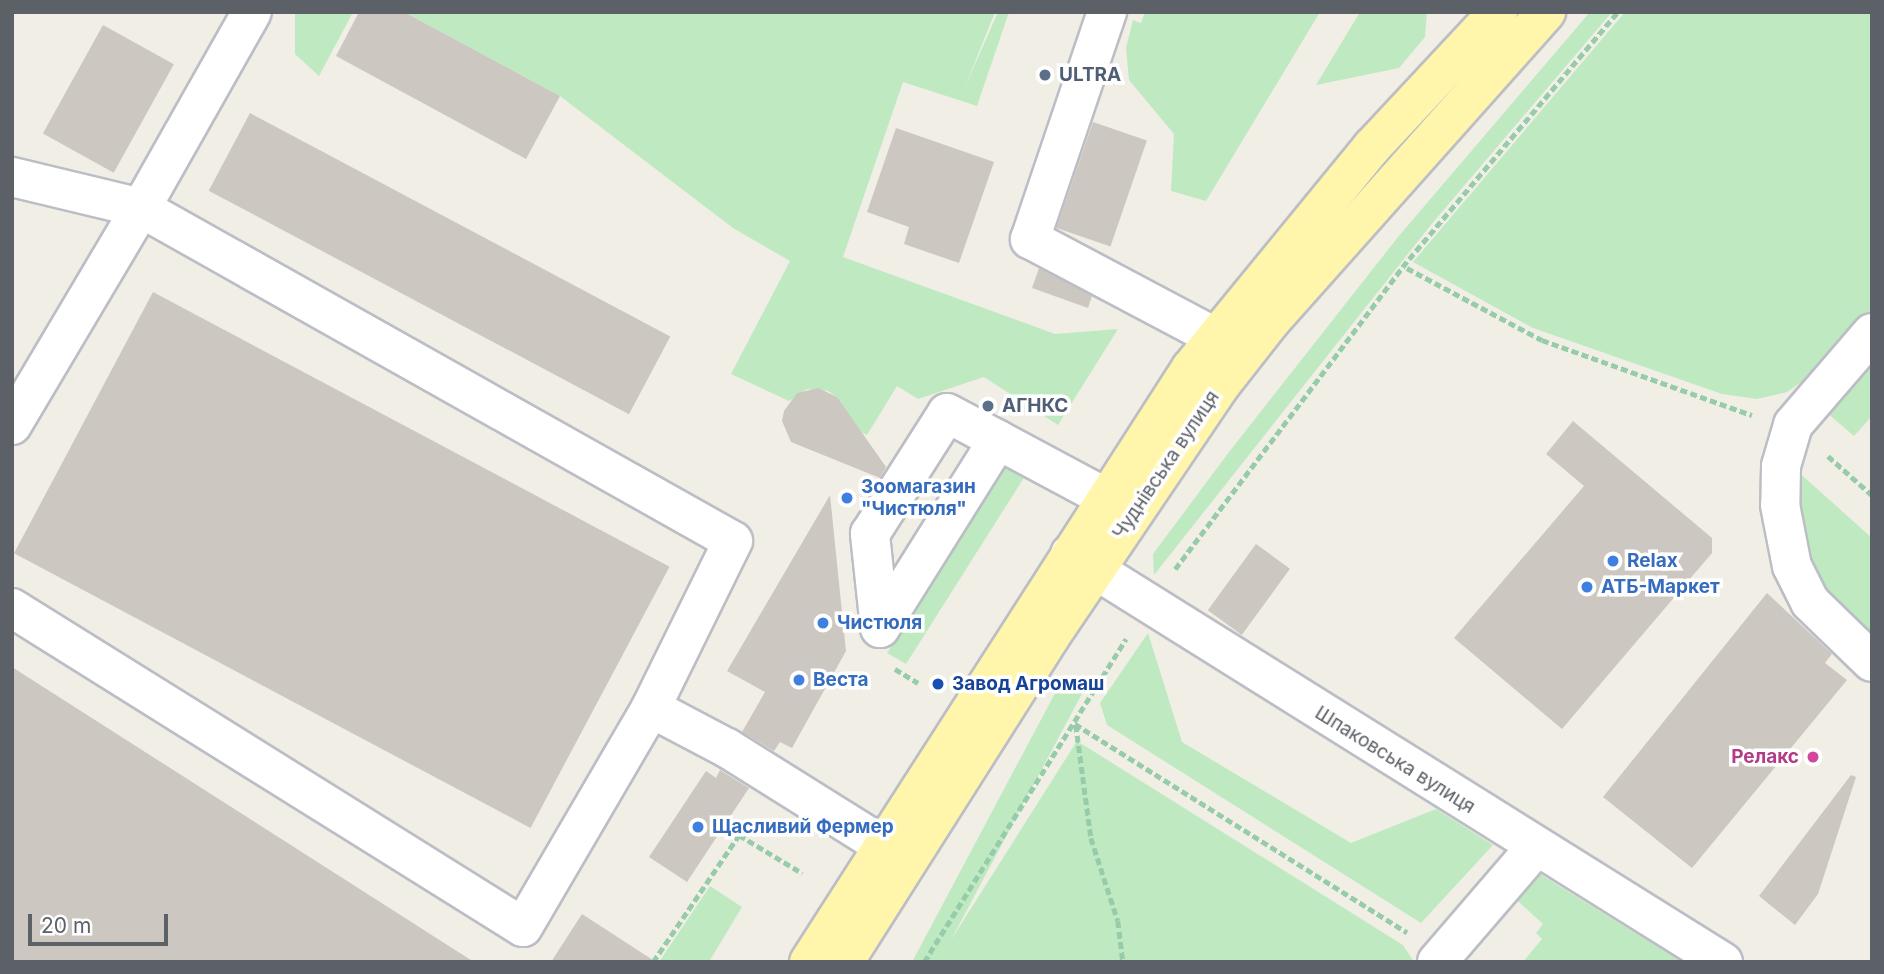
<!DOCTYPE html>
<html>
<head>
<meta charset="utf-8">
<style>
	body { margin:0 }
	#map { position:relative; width:1884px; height:974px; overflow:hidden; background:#f0eee5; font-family:Inter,sans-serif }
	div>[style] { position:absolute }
	.green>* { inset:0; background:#bfeac1; transform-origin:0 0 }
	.building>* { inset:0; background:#ccc8c1; transform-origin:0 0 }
	.path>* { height:4.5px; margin-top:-2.25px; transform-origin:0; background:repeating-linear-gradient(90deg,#96cca9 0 7px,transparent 0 10.5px) }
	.roads { filter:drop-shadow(2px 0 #bcbec5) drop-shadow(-2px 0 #bcbec5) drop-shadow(0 2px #bcbec5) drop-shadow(0 -2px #bcbec5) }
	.minor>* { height:38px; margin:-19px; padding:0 19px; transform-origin:19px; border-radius:19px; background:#fff }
	.major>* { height:38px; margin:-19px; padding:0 19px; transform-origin:19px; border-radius:19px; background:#fff6ab }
	.dots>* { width:19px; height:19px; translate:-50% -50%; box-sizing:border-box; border:4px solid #fff; border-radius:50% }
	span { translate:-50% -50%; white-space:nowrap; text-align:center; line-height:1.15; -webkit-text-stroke:7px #fff; paint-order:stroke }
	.service-label { font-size:19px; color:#4e5e75; font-weight:700 }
	.left { translate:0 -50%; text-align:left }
	.street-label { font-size:19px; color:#5c6067 }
	.shop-label { font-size:19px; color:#366cbe; font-weight:700 }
	.transit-label { font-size:19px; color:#164399; font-weight:700 }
	.hotel-label { font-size:19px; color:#b23c85; font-weight:700 }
	.right { translate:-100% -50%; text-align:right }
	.frame { position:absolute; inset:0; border:14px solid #5c6067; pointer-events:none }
	.scale { position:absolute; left:28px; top:914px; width:140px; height:32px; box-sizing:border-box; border:4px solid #5c6067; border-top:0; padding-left:9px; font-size:21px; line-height:24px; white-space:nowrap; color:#5c6067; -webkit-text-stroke:5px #fff; paint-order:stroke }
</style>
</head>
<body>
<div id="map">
	<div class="green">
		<div style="clip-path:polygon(295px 12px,353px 12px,319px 76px,295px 54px)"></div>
		<div style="clip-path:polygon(404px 12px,995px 12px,965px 87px,998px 12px,1009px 12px,977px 106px,903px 82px,843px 257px,1055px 334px,1118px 329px,1058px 425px,984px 377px,918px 399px,897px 386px,867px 435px,846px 425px,837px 397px,828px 391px,807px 389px,789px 401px,731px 374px,790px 261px,733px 228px,560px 96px)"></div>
		<div style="clip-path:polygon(1145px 12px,1320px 12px,1206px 201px,1171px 191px,1174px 134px,1129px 80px,1126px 48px,1133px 20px,1141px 23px)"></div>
		<div style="clip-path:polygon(1360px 12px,1427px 12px,1425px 37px,1399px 68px,1316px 85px)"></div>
		<div style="clip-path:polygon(1590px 12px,1612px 12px,1430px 226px,1154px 575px,1153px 554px,1229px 452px,1398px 237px)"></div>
		<div style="clip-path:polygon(1625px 12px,1872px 12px,1872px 316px,1823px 367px,1787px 392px,1757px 399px,1722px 394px,1533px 328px,1413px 262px)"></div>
		<div style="clip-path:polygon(1872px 353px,1872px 416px,1854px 436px,1826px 412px)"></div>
		<div style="clip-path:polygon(1018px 467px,1027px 473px,906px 664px,887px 653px,1002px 468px)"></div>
		<div style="clip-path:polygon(1795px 469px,1872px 538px,1872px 648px,1801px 565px)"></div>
		<div style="clip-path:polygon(1148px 633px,1182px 742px,1351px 843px,1436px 809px,1493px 845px,1421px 923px,1107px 725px,1100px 703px)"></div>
		<div style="left:1061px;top:682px;width:24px;height:330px;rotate:28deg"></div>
		<div style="clip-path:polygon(1077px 741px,1403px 945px,1414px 962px,937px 962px)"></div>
		<div style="clip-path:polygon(1530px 868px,1682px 962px,1523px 962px,1542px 939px,1536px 933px,1543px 924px,1510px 894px)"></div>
		<div style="clip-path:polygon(710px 886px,742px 907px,709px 962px,659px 962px)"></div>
	</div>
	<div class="building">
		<div style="clip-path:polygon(359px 12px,404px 12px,560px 96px,526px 159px,336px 56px)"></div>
		<div style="left:103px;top:25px;width:81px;height:124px;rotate:29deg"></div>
		<div style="left:250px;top:113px;width:476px;height:88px;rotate:28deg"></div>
		<div style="left:1093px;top:122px;width:57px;height:112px;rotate:19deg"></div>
		<div style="clip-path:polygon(896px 128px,994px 162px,959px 263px,904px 244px,909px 227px,867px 212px)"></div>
		<div style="clip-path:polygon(1039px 268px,1092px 296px,1088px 308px,1032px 288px)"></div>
		<div style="left:153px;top:292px;width:585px;height:296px;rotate:28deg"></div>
		<div style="clip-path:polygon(818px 388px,837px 397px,886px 467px,880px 478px,791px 442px,782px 421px,784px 411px,797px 393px)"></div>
		<div style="clip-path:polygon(1573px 421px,1712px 538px,1712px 553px,1562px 729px,1454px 638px,1584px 486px,1546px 454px)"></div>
		<div style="clip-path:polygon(830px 495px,846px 651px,792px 748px,780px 742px,774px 751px,742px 732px,765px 692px,727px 671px)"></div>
		<div style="left:1256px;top:544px;width:42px;height:82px;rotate:36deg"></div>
		<div style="clip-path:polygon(1767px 593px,1832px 654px,1825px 663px,1847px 680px,1692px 868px,1603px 797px)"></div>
		<div style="clip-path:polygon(12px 667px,474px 962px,12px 962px)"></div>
		<div style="clip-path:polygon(720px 770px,749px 788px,687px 882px,649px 857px,706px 771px,716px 778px)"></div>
		<div style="clip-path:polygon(1851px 775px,1856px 777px,1818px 894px,1795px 925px,1759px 896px)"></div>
		<div style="clip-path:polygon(582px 914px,656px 962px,551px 962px)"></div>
	</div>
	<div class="path">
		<div style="left:1407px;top:268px;width:153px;rotate:28.1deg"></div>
		<div style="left:1542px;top:340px;width:223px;rotate:19.7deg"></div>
		<div style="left:1828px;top:456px;width:59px;rotate:41.6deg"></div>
		<div style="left:1175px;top:569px;width:388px;rotate:-53deg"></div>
		<div style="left:1409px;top:259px;width:324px;rotate:-49.8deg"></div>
		<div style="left:895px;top:669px;width:27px;rotate:31deg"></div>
		<div style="left:1075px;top:724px;width:392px;rotate:32.1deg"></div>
		<div style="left:1076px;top:725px;width:114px;rotate:82.4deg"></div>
		<div style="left:1091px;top:838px;width:87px;rotate:72deg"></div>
		<div style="left:1118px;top:921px;width:41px;rotate:83deg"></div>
		<div style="left:653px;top:962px;width:153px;rotate:-55.9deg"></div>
		<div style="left:739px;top:835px;width:74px;rotate:31.1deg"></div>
		<div style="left:924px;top:962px;width:381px;rotate:-58deg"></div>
	</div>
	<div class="roads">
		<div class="minor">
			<div style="left:1107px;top:12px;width:240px;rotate:108.7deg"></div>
			<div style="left:1030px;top:239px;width:209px;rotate:27.9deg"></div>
			<div style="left:12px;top:177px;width:133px;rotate:13.5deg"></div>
			<div style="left:141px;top:208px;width:225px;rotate:-60.5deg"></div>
			<div style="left:1872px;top:333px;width:121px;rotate:130.7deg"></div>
			<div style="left:1793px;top:425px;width:43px;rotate:106.3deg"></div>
			<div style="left:1781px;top:466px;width:39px;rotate:91deg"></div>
			<div style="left:1780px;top:505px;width:62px;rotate:78.9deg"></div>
			<div style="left:1792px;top:566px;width:40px;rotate:63.4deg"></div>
			<div style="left:1810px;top:602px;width:86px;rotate:44.1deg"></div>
			<div style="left:947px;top:413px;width:58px;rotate:27.9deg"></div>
			<div style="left:998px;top:440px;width:222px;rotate:122.1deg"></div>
			<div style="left:880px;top:628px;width:95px;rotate:-96.1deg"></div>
			<div style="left:870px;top:534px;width:143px;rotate:-57.5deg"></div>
			<div style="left:12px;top:425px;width:252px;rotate:-59.3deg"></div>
			<div style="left:141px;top:208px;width:679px;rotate:29.36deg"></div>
			<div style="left:733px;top:541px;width:186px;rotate:116.2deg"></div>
			<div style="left:998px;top:440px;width:123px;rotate:28.2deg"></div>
			<div style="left:1070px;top:554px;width:770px;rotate:32deg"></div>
			<div style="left:12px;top:608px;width:602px;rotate:31.98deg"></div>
			<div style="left:523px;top:927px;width:254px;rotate:-59.7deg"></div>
			<div style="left:651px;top:708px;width:86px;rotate:27.8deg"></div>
			<div style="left:727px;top:748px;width:183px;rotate:32deg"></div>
			<div style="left:1437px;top:962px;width:152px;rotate:-49.3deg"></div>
		</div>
		<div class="major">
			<div style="left:809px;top:962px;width:706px;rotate:-57.26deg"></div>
			<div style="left:1191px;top:368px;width:286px;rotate:-50.7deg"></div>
			<div style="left:1372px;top:147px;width:185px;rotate:-47deg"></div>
			<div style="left:844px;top:962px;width:385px;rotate:-57.6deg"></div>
			<div style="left:1050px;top:637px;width:302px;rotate:-55.9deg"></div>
			<div style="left:1219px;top:387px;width:83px;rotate:-51.9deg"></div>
			<div style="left:1270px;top:322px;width:415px;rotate:-48.3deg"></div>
		</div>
	</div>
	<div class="dots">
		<div style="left:1045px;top:75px;background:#5c6f8a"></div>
		<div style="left:988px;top:406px;background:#5c6f8a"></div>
		<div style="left:847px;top:498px;background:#3f7fe0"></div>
		<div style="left:1613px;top:561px;background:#3f7fe0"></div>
		<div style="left:1587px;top:587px;background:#3f7fe0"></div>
		<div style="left:823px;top:623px;background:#3f7fe0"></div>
		<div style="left:799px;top:680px;background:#3f7fe0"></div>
		<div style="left:938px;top:684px;background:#1a4fb4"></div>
		<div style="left:1813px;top:757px;background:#d1479c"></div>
		<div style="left:698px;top:827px;background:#3f7fe0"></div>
	</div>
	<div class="service-label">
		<span class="left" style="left:1059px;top:75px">ULTRA</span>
		<span class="left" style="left:1002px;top:406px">АГНКС</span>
	</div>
	<div class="street-label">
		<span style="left:1166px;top:465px;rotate:-56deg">Чуднівська вулиця</span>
		<span style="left:1395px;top:760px;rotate:32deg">Шпаковська вулиця</span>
	</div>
	<div class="shop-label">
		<span class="left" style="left:861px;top:498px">Зоомагазин<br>"Чистюля"</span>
		<span class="left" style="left:1627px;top:561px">Relax</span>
		<span class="left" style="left:1601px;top:587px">АТБ-Маркет</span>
		<span class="left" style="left:837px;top:623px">Чистюля</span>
		<span class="left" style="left:813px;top:680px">Веста</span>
		<span class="left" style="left:712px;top:827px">Щасливий Фермер</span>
	</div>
	<div class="transit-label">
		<span class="left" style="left:952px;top:684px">Завод Агромаш</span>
	</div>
	<div class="hotel-label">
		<span class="right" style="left:1799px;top:757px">Релакс</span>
	</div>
	<div class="frame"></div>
	<div class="scale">20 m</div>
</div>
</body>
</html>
